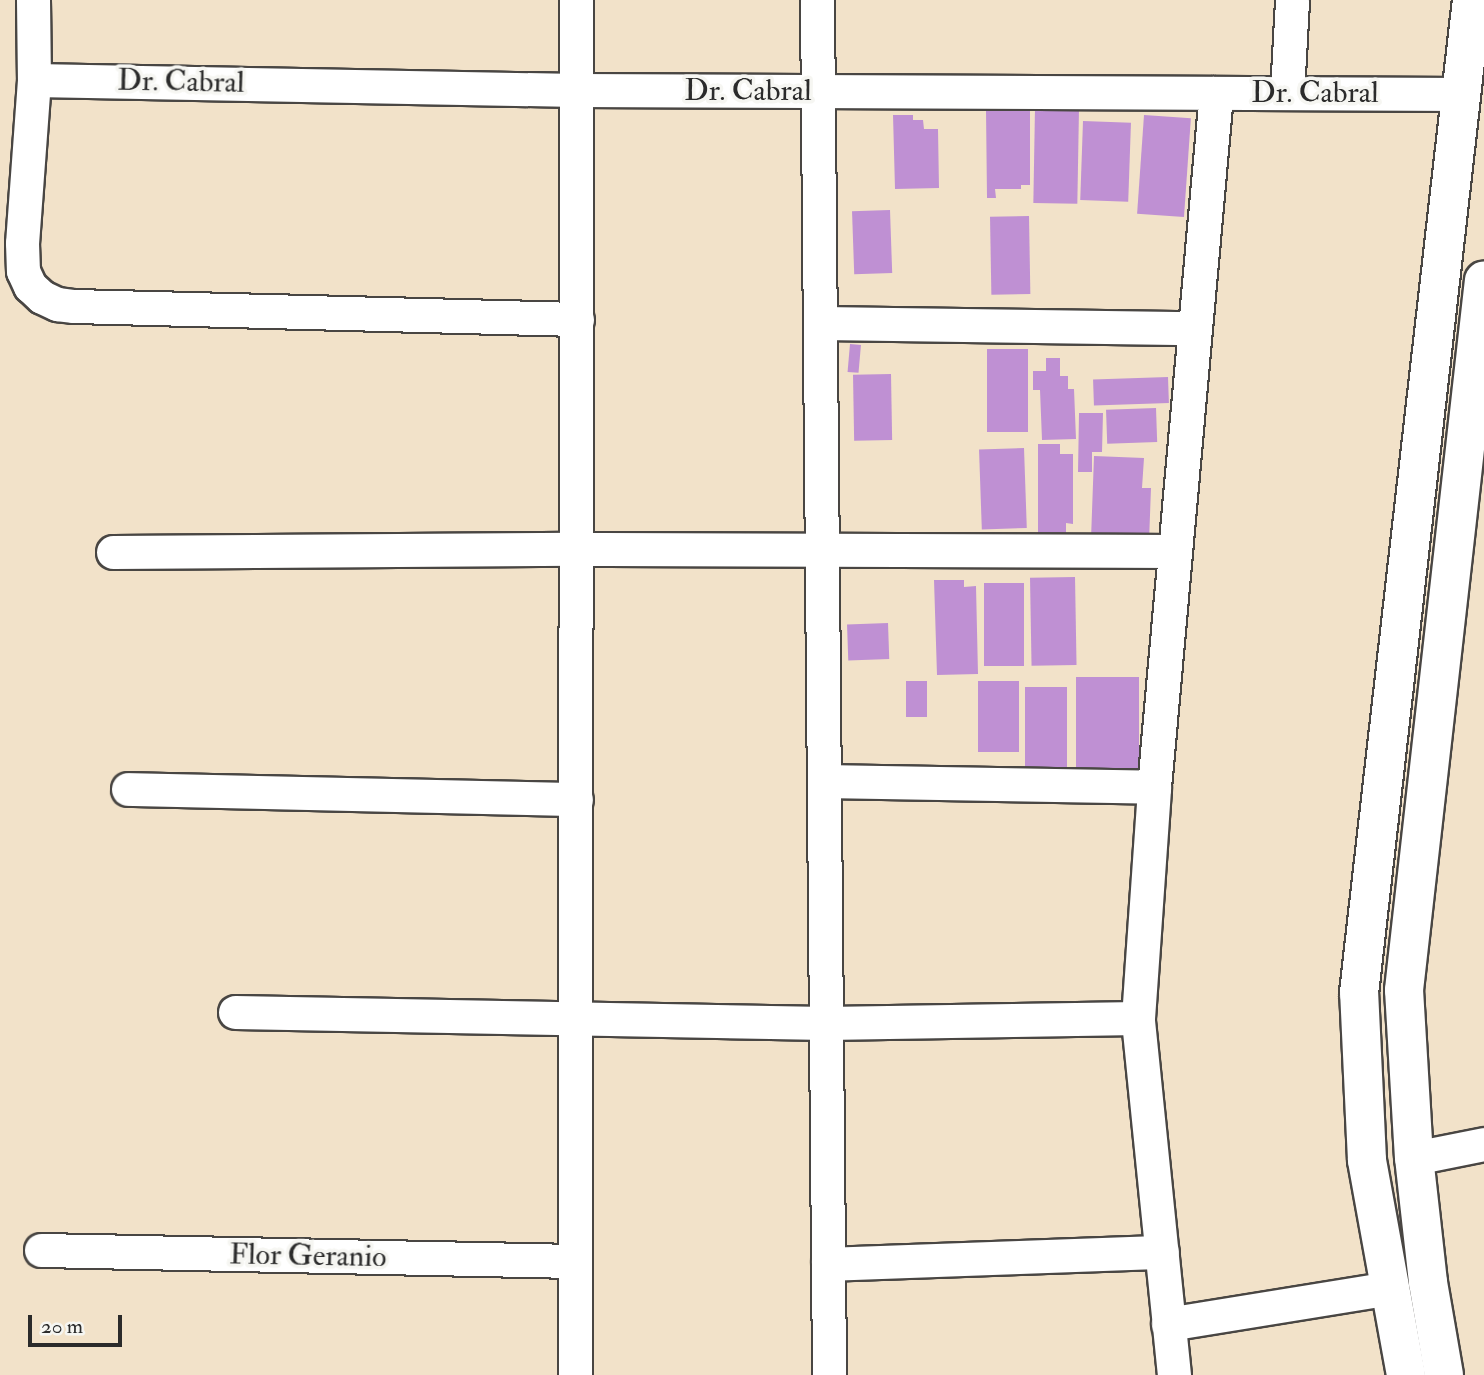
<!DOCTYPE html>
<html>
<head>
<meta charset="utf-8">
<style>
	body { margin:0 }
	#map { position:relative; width:1484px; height:1375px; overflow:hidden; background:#f2e2c9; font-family:"IM FELL Double Pica",serif }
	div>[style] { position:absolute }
	.building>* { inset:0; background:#bf90d3; transform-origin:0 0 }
	.roads { filter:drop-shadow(2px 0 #494643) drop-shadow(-2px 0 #494643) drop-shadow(0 2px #494643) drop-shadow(0 -2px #494643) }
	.street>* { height:33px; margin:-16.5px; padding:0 16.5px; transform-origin:16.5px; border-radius:16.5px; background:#fff }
	.primary>* { height:38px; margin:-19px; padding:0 19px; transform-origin:19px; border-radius:19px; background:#fff }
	span { translate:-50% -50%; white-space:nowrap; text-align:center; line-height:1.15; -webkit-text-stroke:7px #f6f6f2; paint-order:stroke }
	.street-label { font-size:30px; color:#2b2b2b }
	.scale { position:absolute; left:28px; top:1315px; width:94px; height:32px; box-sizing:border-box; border:4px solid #2b2b2b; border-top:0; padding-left:9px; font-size:21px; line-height:24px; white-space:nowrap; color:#2b2b2b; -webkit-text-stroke:5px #f6f6f2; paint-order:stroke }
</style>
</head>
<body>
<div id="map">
	<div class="building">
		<div style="left:1035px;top:108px;width:44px;height:95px;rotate:1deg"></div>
		<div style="clip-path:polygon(986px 110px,1030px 110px,1030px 185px,1021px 185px,1021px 189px,995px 189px,996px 198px,987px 198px)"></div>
		<div style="clip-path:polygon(893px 115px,913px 115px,913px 120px,923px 120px,924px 129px,938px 129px,939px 188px,895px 189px)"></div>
		<div style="left:1144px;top:115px;width:47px;height:99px;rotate:4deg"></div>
		<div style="left:1083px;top:121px;width:48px;height:79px;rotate:2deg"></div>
		<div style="left:890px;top:210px;width:63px;height:38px;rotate:88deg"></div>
		<div style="left:1029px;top:216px;width:78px;height:39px;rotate:89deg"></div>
		<div style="left:850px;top:344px;width:11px;height:28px;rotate:5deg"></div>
		<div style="left:1028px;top:349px;width:83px;height:41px;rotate:90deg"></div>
		<div style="clip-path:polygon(1046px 358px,1060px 358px,1060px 376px,1068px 376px,1068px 389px,1074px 389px,1076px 439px,1042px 440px,1040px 390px,1033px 390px,1033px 371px,1046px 371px)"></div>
		<div style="left:891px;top:374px;width:66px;height:38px;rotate:89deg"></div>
		<div style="left:1168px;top:377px;width:26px;height:75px;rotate:88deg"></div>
		<div style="left:1156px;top:408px;width:34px;height:50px;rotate:88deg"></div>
		<div style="clip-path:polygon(1079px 413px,1103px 413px,1102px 452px,1092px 452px,1092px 472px,1078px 472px)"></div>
		<div style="clip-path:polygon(1038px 444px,1060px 444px,1060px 454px,1073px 454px,1073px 524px,1066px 523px,1066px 539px,1038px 539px)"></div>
		<div style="left:1024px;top:448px;width:80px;height:45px;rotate:88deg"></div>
		<div style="clip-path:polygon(1094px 456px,1144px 458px,1142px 488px,1151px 488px,1149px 542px,1091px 539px)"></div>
		<div style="left:1075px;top:577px;width:88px;height:45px;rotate:89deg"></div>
		<div style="clip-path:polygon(934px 580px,964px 580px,964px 587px,976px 586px,978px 674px,937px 675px)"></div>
		<div style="left:984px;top:583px;width:40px;height:83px"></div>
		<div style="left:888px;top:623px;width:36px;height:41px;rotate:88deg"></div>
		<div style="left:1076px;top:677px;width:63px;height:95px"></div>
		<div style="left:906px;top:681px;width:21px;height:36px"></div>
		<div style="left:978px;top:681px;width:41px;height:71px"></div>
		<div style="left:1025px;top:687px;width:42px;height:90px"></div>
	</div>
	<div class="roads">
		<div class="street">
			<div style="left:33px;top:0;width:80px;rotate:89.3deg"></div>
			<div style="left:34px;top:80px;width:163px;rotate:94.2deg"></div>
			<div style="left:22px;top:243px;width:28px;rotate:88deg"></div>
			<div style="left:23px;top:271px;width:17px;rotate:65deg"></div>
			<div style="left:30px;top:286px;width:16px;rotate:43deg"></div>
			<div style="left:42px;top:297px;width:17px;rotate:25deg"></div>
			<div style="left:57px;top:304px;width:17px;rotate:7deg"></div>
			<div style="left:74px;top:306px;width:503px;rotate:1.48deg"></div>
			<div style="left:817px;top:0;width:1375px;rotate:89.5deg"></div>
			<div style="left:34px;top:80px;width:543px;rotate:1.06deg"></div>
			<div style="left:577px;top:90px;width:885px;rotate:0.26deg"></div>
			<div style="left:1287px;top:93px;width:93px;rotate:-86.9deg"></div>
			<div style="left:821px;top:323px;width:374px;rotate:0.8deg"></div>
			<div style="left:113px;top:552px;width:463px;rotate:-0.4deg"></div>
			<div style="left:576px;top:549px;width:599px;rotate:0.19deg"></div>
			<div style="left:825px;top:781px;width:329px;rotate:1deg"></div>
			<div style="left:128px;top:789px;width:448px;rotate:1.3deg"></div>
			<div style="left:235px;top:1012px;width:591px;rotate:1.07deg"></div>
			<div style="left:826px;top:1023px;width:312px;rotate:-0.9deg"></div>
			<div style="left:1414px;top:1158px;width:71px;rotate:-11.3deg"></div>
			<div style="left:41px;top:1250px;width:534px;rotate:1.18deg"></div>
			<div style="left:828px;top:1264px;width:334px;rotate:-2.1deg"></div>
			<div style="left:1168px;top:1324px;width:225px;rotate:-9.2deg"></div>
			<div style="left:575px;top:1375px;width:1375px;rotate:-89.96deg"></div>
			<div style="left:1174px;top:1375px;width:359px;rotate:-95.8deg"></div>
			<div style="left:1138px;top:1018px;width:232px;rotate:-86deg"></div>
			<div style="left:1154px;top:787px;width:697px;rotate:-84.89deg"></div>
		</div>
		<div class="primary">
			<div style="left:1406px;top:1375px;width:219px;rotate:-100.3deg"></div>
			<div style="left:1367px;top:1160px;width:167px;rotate:-92.7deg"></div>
			<div style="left:1359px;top:993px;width:999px;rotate:-83.51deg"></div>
			<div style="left:1444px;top:1375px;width:94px;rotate:-99.8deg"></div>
			<div style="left:1428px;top:1282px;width:125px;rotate:-96.4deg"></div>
			<div style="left:1414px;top:1158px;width:168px;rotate:-93.4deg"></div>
			<div style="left:1404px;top:990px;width:714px;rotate:-83.57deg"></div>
		</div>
	</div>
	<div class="street-label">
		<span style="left:181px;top:82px;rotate:1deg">Dr. Cabral</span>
		<span style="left:748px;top:91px">Dr. Cabral</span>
		<span style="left:1315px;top:93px">Dr. Cabral</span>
		<span style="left:308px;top:1256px;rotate:1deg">Flor Geranio</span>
	</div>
	<div class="scale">20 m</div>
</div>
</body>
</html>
